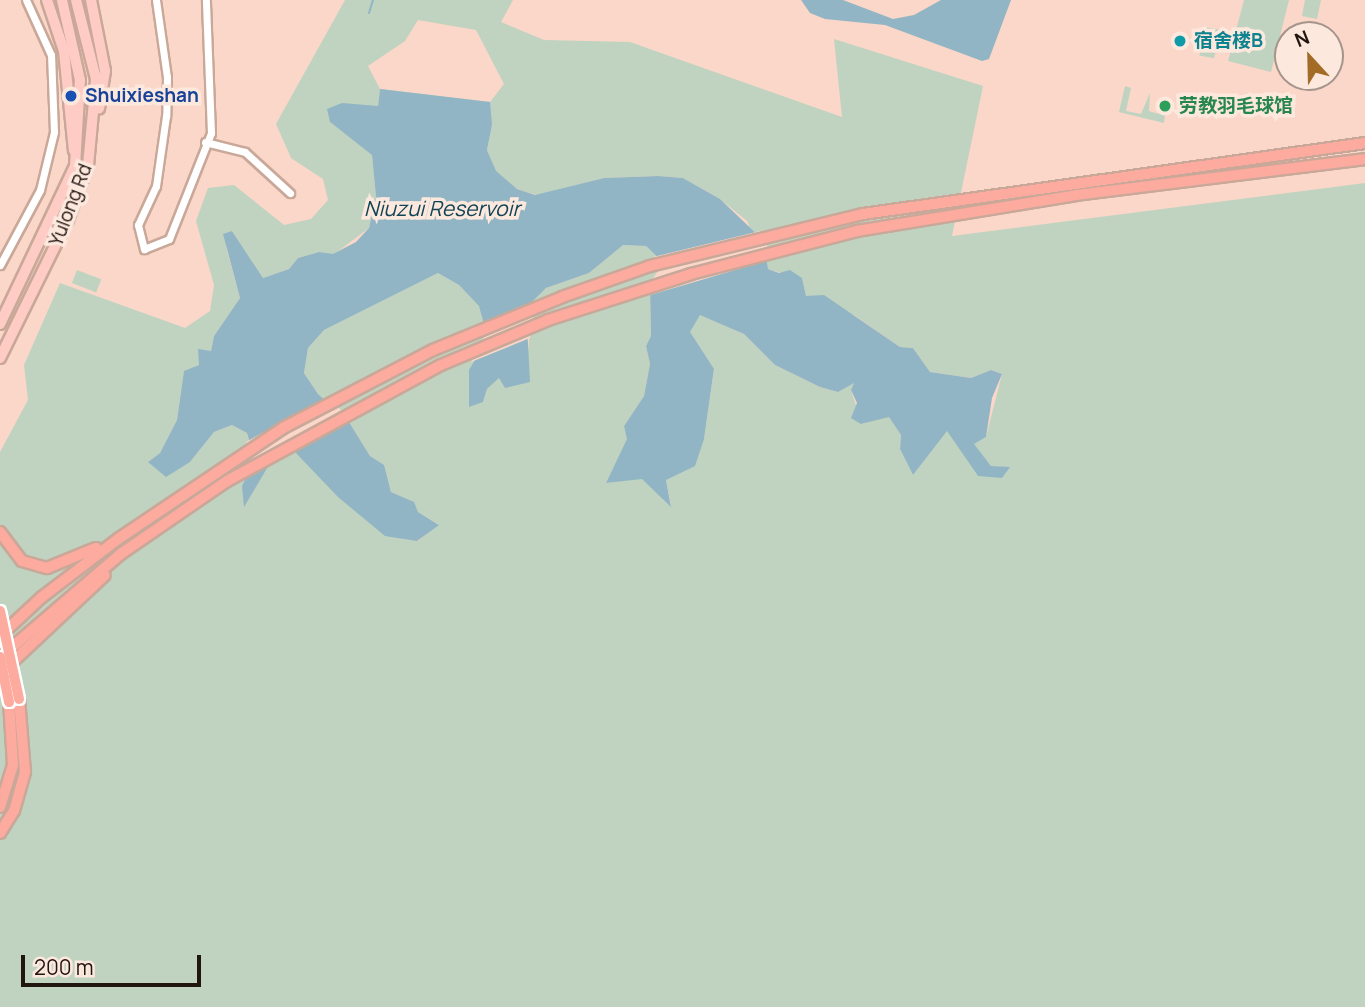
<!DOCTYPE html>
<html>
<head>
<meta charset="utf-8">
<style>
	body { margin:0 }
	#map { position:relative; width:1365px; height:1007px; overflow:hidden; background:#fad7c8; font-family:Manrope,"Noto Sans SC",sans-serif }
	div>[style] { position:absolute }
	.green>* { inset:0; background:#bfd3c0; transform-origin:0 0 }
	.water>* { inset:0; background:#91b5c4 }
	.pier>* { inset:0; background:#fad7c8 }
	.stream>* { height:2px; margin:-1px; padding:0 1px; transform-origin:1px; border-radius:1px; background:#91b5c4 }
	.roads { filter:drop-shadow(2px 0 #c9a899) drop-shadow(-2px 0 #c9a899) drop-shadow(0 2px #c9a899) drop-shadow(0 -2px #c9a899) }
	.minor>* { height:7px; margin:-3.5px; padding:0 3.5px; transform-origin:3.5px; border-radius:3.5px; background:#fff }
	.major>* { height:10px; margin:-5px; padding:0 5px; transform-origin:5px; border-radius:5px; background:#feccc5 }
	.highway>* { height:10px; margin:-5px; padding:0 5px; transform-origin:5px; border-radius:5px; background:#fdaa9f }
	.bridges { filter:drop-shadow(2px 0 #fff) drop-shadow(-2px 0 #fff) drop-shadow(0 2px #fff) drop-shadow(0 -2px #fff) }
	.highway-bridge>* { height:10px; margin:-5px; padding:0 5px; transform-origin:5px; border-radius:5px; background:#fdaa9f }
	.dots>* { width:19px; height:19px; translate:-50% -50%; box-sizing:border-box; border:4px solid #fde8de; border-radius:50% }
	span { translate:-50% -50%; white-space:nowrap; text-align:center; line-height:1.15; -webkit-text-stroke:7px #fde8de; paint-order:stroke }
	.culture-label { font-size:19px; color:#0d838f; font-weight:700 }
	.left { translate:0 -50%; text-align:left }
	.transit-label { font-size:19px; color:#164399; font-weight:700 }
	.leisure-label { font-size:19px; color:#27864d; font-weight:700 }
	.street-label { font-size:19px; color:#21150f }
	.water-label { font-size:21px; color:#145; font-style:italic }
	.north { position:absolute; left:1274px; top:21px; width:70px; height:70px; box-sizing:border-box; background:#fde8de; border:2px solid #a5948b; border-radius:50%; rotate:338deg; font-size:19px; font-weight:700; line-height:28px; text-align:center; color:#21150f }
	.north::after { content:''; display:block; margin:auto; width:24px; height:32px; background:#a26c26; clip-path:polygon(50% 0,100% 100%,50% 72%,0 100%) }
	.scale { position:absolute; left:21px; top:955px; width:180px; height:32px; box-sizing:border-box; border:4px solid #21150f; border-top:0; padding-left:9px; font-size:21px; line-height:24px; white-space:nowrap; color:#21150f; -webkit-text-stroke:5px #fde8de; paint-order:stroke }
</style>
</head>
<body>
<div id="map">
	<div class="green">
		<div style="clip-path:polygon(evenodd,345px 0,513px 0,501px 22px,544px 40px,630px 42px,842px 117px,834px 39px,983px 86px,952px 236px,1365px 183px,1365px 1007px,0 1007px,0 452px,28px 400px,24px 365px,60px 283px,185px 328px,210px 311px,214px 285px,196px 221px,208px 188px,234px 185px,284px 225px,311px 219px,328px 200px,323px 179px,291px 158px,276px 124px,345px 0,418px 20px,476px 30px,504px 84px,490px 102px,380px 89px,368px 66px,405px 41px,418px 20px,345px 0,380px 89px,492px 125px,487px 150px,496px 172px,517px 189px,536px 195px,604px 178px,658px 176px,683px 178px,720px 199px,747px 221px,768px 269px,802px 279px,806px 296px,854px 315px,900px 347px,913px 348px,930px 372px,971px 378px,991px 370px,1002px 374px,986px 437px,973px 444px,991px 466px,1009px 468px,978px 476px,947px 430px,913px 475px,900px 449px,901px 435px,889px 416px,862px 424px,851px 390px,855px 382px,838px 392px,820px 387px,775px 365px,744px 334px,700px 314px,689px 332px,714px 370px,704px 439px,666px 480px,671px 505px,642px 478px,606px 483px,628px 439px,624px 426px,644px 396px,650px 364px,646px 346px,651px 337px,650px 288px,667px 266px,646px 246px,622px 245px,589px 273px,546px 288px,532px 302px,527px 365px,500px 377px,487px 389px,483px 402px,488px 338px,480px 306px,459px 285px,438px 273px,324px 330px,308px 348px,304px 373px,318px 394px,349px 422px,370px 456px,383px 465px,391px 492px,413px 502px,418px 512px,438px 524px,418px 541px,294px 452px,279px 448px,244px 506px,255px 460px,247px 433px,232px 425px,214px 432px,190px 462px,148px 462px,160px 453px,177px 420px,184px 372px,199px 365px,211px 351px,214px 336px,240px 298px,226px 247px,232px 231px,263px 278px,289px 269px,298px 258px,319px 252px,333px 255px,369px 228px,376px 197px,372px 154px,330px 122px,378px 106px,380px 89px)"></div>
		<div style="clip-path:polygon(1244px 0,1289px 0,1271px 72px,1228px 61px)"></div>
		<div style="clip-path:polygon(1305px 0,1321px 0,1317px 19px,1302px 16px)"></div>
		<div style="left:1205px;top:27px;width:15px;height:29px;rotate:11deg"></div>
		<div style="clip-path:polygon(1125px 86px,1131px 88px,1126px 111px,1141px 114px,1150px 93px,1149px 111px,1159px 114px,1163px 97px,1167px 98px,1164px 123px,1119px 112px)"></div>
		<div style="left:77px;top:270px;width:26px;height:14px;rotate:21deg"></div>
	</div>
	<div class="water">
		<div style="clip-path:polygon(801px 0,843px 0,893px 19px,914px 15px,941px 0,1011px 0,989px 59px,982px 61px,885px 25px,825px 19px,810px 13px)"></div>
		<div style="clip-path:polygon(380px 89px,490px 102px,492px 125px,487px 150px,496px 171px,517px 189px,535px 195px,604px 178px,658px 176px,683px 178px,720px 199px,763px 240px,768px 269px,779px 273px,790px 270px,802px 278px,806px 296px,824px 295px,900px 347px,913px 348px,930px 372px,971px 378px,991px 370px,1002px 374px,992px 398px,986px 437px,974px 444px,991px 466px,1010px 467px,1002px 478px,978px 476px,947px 431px,913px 475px,900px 449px,901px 435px,889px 417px,861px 424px,851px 418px,857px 403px,851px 390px,854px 383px,838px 392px,820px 387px,775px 365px,744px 334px,700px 315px,690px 332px,714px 369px,704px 439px,695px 466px,666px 480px,671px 507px,642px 479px,606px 483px,627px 439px,624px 426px,644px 396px,650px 364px,646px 346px,651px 336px,650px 288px,667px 266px,646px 246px,623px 245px,589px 273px,546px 288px,532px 302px,527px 325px,530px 382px,505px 388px,499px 378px,487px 389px,483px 402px,469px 407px,469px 370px,488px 338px,479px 306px,459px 285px,438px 273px,324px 330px,308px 348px,304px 373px,318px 394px,349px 422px,370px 456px,384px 465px,391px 492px,414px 502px,418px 512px,439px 525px,417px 541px,385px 536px,338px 497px,295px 452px,279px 448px,244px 507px,242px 486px,255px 460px,247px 433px,232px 425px,214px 432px,190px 462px,166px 477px,148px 462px,160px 453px,177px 420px,184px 371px,199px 365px,198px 349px,211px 351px,214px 336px,240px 298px,223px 234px,232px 231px,263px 278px,289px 269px,298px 258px,319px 252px,333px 254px,356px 242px,369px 228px,376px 197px,372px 155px,330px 122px,327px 109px,342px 103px,378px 106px)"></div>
	</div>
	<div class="pier">
		<div style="clip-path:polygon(760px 231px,766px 239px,769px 260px,647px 296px,647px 286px,662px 266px,653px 257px)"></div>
		<div style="clip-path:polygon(536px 303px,530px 338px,471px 362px,484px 338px,481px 324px)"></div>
		<div style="clip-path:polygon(327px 397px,351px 419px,289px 454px,281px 452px,277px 461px,241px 481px,251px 460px,246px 442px)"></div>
	</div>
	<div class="stream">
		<div style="left:369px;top:13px;width:14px;rotate:-73deg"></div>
	</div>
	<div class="roads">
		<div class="minor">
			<div style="left:156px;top:0;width:78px;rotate:81.9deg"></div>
			<div style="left:167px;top:77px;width:39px;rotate:91deg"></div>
			<div style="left:166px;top:116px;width:71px;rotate:98.1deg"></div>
			<div style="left:156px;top:186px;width:43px;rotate:114.8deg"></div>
			<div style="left:138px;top:225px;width:25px;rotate:76deg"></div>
			<div style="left:144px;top:249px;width:27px;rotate:-22deg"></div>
			<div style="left:169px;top:239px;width:114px;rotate:-68.4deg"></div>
			<div style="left:211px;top:133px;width:133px;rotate:-92.2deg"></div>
			<div style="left:205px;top:142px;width:41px;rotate:14deg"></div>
			<div style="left:245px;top:152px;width:61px;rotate:42.3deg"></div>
			<div style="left:0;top:265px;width:85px;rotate:-61.9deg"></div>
			<div style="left:40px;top:190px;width:60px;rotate:-76.4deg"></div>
			<div style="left:54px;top:132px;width:77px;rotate:-92.2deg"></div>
			<div style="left:51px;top:55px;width:60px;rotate:-114.4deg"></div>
		</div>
		<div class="major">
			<div style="left:47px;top:0;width:54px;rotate:71.6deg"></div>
			<div style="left:64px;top:51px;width:100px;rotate:84.3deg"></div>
			<div style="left:91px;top:0;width:72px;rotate:78.8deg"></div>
			<div style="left:105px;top:71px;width:38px;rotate:99deg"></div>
			<div style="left:0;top:324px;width:175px;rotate:-64.6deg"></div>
			<div style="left:75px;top:166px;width:86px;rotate:-86.7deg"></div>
			<div style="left:80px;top:80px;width:82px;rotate:-102.7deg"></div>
			<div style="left:0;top:358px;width:154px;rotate:-63.8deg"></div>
			<div style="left:68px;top:220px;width:58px;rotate:-69.7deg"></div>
			<div style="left:88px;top:166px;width:87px;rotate:-84.7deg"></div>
			<div style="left:96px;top:79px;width:81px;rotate:-104.2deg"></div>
		</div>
		<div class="highway">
			<div style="left:0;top:532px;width:36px;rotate:53deg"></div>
			<div style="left:22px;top:561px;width:26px;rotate:16deg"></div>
			<div style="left:47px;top:568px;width:53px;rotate:-22.2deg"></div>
			<div style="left:0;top:636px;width:57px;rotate:-42.9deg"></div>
			<div style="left:42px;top:597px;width:96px;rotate:-37.3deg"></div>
			<div style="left:118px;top:539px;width:199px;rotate:-33.9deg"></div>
			<div style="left:283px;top:428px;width:169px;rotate:-27.5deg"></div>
			<div style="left:433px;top:350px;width:139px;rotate:-22.3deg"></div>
			<div style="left:562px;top:297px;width:93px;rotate:-19.4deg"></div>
			<div style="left:650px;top:266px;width:219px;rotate:-13.7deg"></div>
			<div style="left:863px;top:214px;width:507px;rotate:-8.05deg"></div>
			<div style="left:4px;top:654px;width:155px;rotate:-40.6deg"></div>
			<div style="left:122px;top:553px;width:127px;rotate:-34.4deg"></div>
			<div style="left:227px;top:481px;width:243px;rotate:-28.5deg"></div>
			<div style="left:441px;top:365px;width:116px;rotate:-22.8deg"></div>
			<div style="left:548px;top:320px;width:150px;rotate:-17.8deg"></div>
			<div style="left:691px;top:274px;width:171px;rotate:-14.5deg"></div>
			<div style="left:857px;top:231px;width:222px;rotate:-9.3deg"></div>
			<div style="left:1076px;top:195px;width:291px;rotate:-7.1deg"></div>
			<div style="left:7px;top:667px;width:134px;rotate:-43.2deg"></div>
			<div style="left:0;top:807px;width:44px;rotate:-72.8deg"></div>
			<div style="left:13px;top:765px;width:63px;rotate:-93.6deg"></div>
			<div style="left:0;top:833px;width:26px;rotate:-58deg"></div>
			<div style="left:14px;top:811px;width:41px;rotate:-74.2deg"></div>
			<div style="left:25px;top:772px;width:73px;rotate:-94.7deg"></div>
		</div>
	</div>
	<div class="bridges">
		<div class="highway-bridge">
			<div style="left:0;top:611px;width:90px;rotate:77.8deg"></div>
			<div style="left:0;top:657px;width:46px;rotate:78.7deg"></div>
		</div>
	</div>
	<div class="dots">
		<div style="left:1180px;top:41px;background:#0f9aa8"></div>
		<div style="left:71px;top:96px;background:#1a4fb4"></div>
		<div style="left:1165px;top:106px;background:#2e9e5b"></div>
	</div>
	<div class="culture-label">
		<span class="left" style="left:1194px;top:41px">宿舍楼B</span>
	</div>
	<div class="transit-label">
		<span class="left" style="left:85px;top:96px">Shuixieshan</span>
	</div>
	<div class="leisure-label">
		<span class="left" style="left:1179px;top:106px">劳教羽毛球馆</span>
	</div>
	<div class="street-label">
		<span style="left:71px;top:205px;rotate:-69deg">Yulong Rd</span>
	</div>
	<div class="water-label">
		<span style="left:442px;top:208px">Niuzui Reservoir</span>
	</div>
	<div class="north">N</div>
	<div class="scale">200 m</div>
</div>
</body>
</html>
